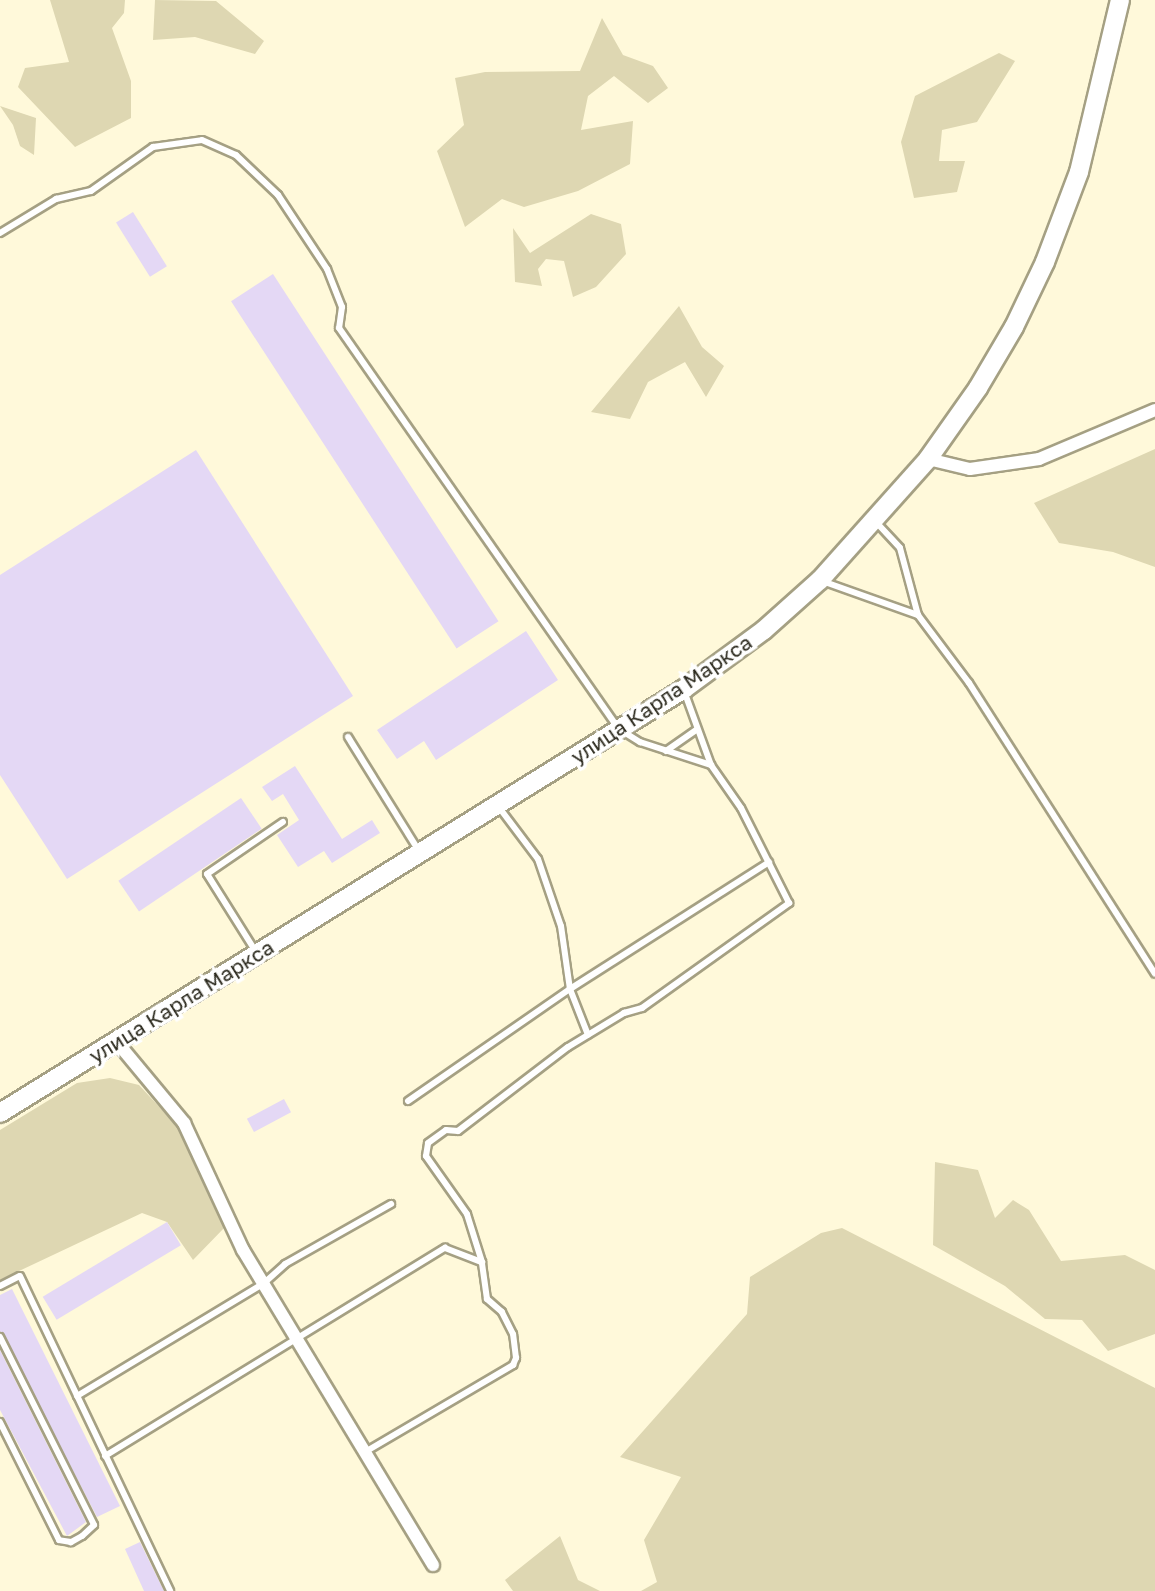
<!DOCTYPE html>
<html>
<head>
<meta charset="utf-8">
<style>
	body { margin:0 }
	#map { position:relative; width:1155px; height:1591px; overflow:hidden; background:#fff9da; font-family:"Golos Text",sans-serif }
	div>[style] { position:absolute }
	.green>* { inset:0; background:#ded7b2 }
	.building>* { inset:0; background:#e4d8f5; transform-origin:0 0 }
	.roads { filter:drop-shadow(2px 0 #a5a083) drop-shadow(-2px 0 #a5a083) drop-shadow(0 2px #a5a083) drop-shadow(0 -2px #a5a083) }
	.service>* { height:6px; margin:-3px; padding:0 3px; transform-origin:3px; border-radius:3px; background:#fff }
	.minor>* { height:12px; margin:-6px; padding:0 6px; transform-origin:6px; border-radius:6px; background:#fff }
	.secondary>* { height:18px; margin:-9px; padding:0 9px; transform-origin:9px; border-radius:9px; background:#fff }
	span { translate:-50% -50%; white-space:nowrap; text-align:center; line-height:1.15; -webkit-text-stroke:7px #fff; paint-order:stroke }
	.street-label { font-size:21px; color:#2b291d }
</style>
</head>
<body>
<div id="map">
	<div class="green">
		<div style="clip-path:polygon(50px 0,125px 0,124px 13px,112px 28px,131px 81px,131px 118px,75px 147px,18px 87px,25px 68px,69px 62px)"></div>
		<div style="clip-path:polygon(155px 0,216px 1px,264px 41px,255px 54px,195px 37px,153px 40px)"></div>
		<div style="clip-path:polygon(602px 18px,623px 55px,653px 66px,668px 88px,648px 103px,614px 76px,588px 96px,581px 130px,633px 121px,630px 164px,578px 191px,524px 207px,502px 199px,465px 227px,437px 151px,464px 125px,455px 78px,485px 72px,580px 71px)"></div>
		<div style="clip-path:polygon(999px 53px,1015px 61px,977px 122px,942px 130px,939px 161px,965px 161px,957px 192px,914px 198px,901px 142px,915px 96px)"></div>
		<div style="clip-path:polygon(0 106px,36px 118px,34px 155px,20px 146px,13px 125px)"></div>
		<div style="clip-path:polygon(591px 214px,621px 224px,626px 254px,596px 287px,573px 297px,564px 261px,546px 259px,538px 269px,542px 286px,515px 282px,513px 228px,530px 253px)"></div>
		<div style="clip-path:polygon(679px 306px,702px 347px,724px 366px,706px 397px,685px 362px,648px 382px,630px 419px,591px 412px)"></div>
		<div style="clip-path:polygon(1155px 449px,1155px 567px,1113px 552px,1059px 543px,1034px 503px)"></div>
		<div style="clip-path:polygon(110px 1078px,139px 1085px,177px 1126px,226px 1226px,193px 1260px,167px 1222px,142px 1213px,0 1280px,0 1130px,77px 1083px)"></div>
		<div style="clip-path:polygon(935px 1162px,978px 1170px,995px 1218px,1013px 1200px,1029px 1210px,1061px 1261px,1125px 1255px,1155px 1270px,1155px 1334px,1108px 1351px,1082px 1320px,1045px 1319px,1005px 1286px,933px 1245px)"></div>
		<div style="clip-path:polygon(842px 1228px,1155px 1388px,1155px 1591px,641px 1591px,657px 1582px,644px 1540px,681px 1477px,620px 1457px,747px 1314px,750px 1277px,821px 1233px)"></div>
		<div style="clip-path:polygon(560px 1536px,578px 1580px,600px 1591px,513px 1591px,505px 1580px)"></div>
	</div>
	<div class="building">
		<div style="left:133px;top:212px;width:64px;height:20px;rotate:58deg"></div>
		<div style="left:273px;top:274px;width:414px;height:50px;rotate:57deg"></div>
		<div style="clip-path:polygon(196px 450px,353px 696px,67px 879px,0 775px,0 575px)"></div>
		<div style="clip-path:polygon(526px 631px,558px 680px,436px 760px,424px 741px,397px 759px,377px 730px)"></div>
		<div style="clip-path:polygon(295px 766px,342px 839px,372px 820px,380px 833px,332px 863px,324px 851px,298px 867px,277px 835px,299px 820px,283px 794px,272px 801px,262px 787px)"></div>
		<div style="left:241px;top:798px;width:37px;height:148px;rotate:56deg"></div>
		<div style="left:284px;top:1099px;width:15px;height:42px;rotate:62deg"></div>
		<div style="left:167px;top:1222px;width:27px;height:145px;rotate:59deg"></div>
		<div style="clip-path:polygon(12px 1289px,120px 1506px,97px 1517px,0 1331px,0 1295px)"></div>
		<div style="clip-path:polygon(0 1350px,86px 1522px,67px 1536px,0 1410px)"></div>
		<div style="clip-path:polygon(140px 1542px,164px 1591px,144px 1591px,125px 1549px)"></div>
	</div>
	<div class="roads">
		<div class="service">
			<div style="left:0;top:233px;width:66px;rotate:-31.3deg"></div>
			<div style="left:56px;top:199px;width:36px;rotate:-13deg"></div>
			<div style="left:91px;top:191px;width:76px;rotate:-35.4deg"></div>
			<div style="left:153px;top:147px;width:49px;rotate:-8.1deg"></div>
			<div style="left:202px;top:140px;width:37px;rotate:24deg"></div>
			<div style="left:236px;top:155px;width:58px;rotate:43.6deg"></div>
			<div style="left:278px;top:195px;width:89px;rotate:56.5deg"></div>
			<div style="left:327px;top:269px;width:41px;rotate:68.5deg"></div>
			<div style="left:342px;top:307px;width:21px;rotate:98deg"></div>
			<div style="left:339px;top:328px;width:489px;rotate:55.1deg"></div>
			<div style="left:619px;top:729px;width:25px;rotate:32deg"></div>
			<div style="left:640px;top:742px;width:75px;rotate:17.9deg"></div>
			<div style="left:876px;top:522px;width:35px;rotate:47deg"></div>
			<div style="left:900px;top:548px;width:69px;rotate:75deg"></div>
			<div style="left:822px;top:581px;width:102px;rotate:19.5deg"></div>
			<div style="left:918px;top:615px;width:85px;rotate:53.1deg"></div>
			<div style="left:969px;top:683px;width:345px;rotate:57.4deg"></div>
			<div style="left:348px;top:737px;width:134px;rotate:58.1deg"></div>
			<div style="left:666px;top:751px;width:38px;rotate:-35deg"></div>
			<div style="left:498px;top:806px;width:66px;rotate:53deg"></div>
			<div style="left:538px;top:859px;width:71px;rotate:71.1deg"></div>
			<div style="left:561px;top:926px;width:64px;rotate:81.9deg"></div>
			<div style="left:570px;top:989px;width:236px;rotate:-32.5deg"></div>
			<div style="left:256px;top:952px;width:92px;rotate:-122.1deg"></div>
			<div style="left:207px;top:874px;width:92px;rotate:-34.4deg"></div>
			<div style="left:408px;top:1101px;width:197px;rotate:-34.7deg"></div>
			<div style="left:570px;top:989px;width:49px;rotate:68.6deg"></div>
			<div style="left:0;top:1286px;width:22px;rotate:-27deg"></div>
			<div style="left:20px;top:1276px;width:349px;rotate:64.5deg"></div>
			<div style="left:0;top:1337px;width:210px;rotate:63.4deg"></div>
			<div style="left:94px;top:1525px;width:16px;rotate:137deg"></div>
			<div style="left:82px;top:1536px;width:13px;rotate:151deg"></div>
			<div style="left:71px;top:1542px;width:12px;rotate:-171deg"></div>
			<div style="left:59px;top:1540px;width:132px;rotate:-116.6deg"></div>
			<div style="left:77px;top:1396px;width:217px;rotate:-31.1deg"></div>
			<div style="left:263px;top:1284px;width:30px;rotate:-42deg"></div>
			<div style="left:285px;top:1264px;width:122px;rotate:-29.5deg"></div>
			<div style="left:365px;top:1452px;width:172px;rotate:-30.4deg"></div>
			<div style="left:513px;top:1365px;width:8px;rotate:-67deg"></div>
			<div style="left:516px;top:1358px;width:24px;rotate:-97deg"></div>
			<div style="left:513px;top:1334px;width:25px;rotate:-117deg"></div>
			<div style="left:502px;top:1312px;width:20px;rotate:-139deg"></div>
			<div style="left:487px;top:1299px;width:37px;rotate:-98deg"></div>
			<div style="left:482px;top:1262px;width:50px;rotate:-107.4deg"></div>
			<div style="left:467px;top:1214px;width:71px;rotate:-125.3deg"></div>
			<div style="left:426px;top:1156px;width:13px;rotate:-81deg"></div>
			<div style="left:428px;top:1143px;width:22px;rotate:-36deg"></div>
			<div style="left:446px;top:1130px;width:12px;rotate:5deg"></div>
			<div style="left:458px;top:1131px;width:138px;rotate:-37.4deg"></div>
			<div style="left:568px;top:1047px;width:66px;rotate:-31.3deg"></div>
			<div style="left:624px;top:1013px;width:19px;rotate:-16deg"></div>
			<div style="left:642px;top:1008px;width:181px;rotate:-35.5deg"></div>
			<div style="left:789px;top:903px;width:106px;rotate:-116.8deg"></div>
			<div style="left:741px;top:808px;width:52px;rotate:-124.9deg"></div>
			<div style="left:711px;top:765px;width:79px;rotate:-110deg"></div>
			<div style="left:105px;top:1456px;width:399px;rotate:-31.5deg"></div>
			<div style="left:445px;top:1248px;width:40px;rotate:21deg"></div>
		</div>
		<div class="minor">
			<div style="left:928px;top:459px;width:43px;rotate:13.4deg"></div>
			<div style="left:970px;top:469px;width:70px;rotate:-8.2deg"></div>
			<div style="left:1039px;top:459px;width:126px;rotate:-22.9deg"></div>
			<div style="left:116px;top:1041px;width:107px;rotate:50.3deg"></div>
			<div style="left:184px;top:1123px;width:140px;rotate:65.1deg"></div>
			<div style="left:243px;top:1250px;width:368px;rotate:58.9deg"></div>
		</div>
		<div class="secondary">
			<div style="left:0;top:1113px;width:805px;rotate:-31.79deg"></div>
			<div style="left:684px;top:689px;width:99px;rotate:-36.4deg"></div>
			<div style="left:764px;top:630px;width:75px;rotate:-41.8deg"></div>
			<div style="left:820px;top:580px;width:162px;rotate:-48.2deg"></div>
			<div style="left:928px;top:459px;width:87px;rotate:-54.8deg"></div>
			<div style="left:978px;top:388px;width:71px;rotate:-59.5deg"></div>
			<div style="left:1014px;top:327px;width:72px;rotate:-64.5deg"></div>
			<div style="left:1045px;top:262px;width:96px;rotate:-69.3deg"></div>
			<div style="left:1079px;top:172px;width:177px;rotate:-76.6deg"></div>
		</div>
	</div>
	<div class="street-label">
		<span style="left:661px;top:699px;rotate:-34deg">улица Карла Маркса</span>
		<span style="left:181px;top:1001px;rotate:-32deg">улица Карла Маркса</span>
	</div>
</div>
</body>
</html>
